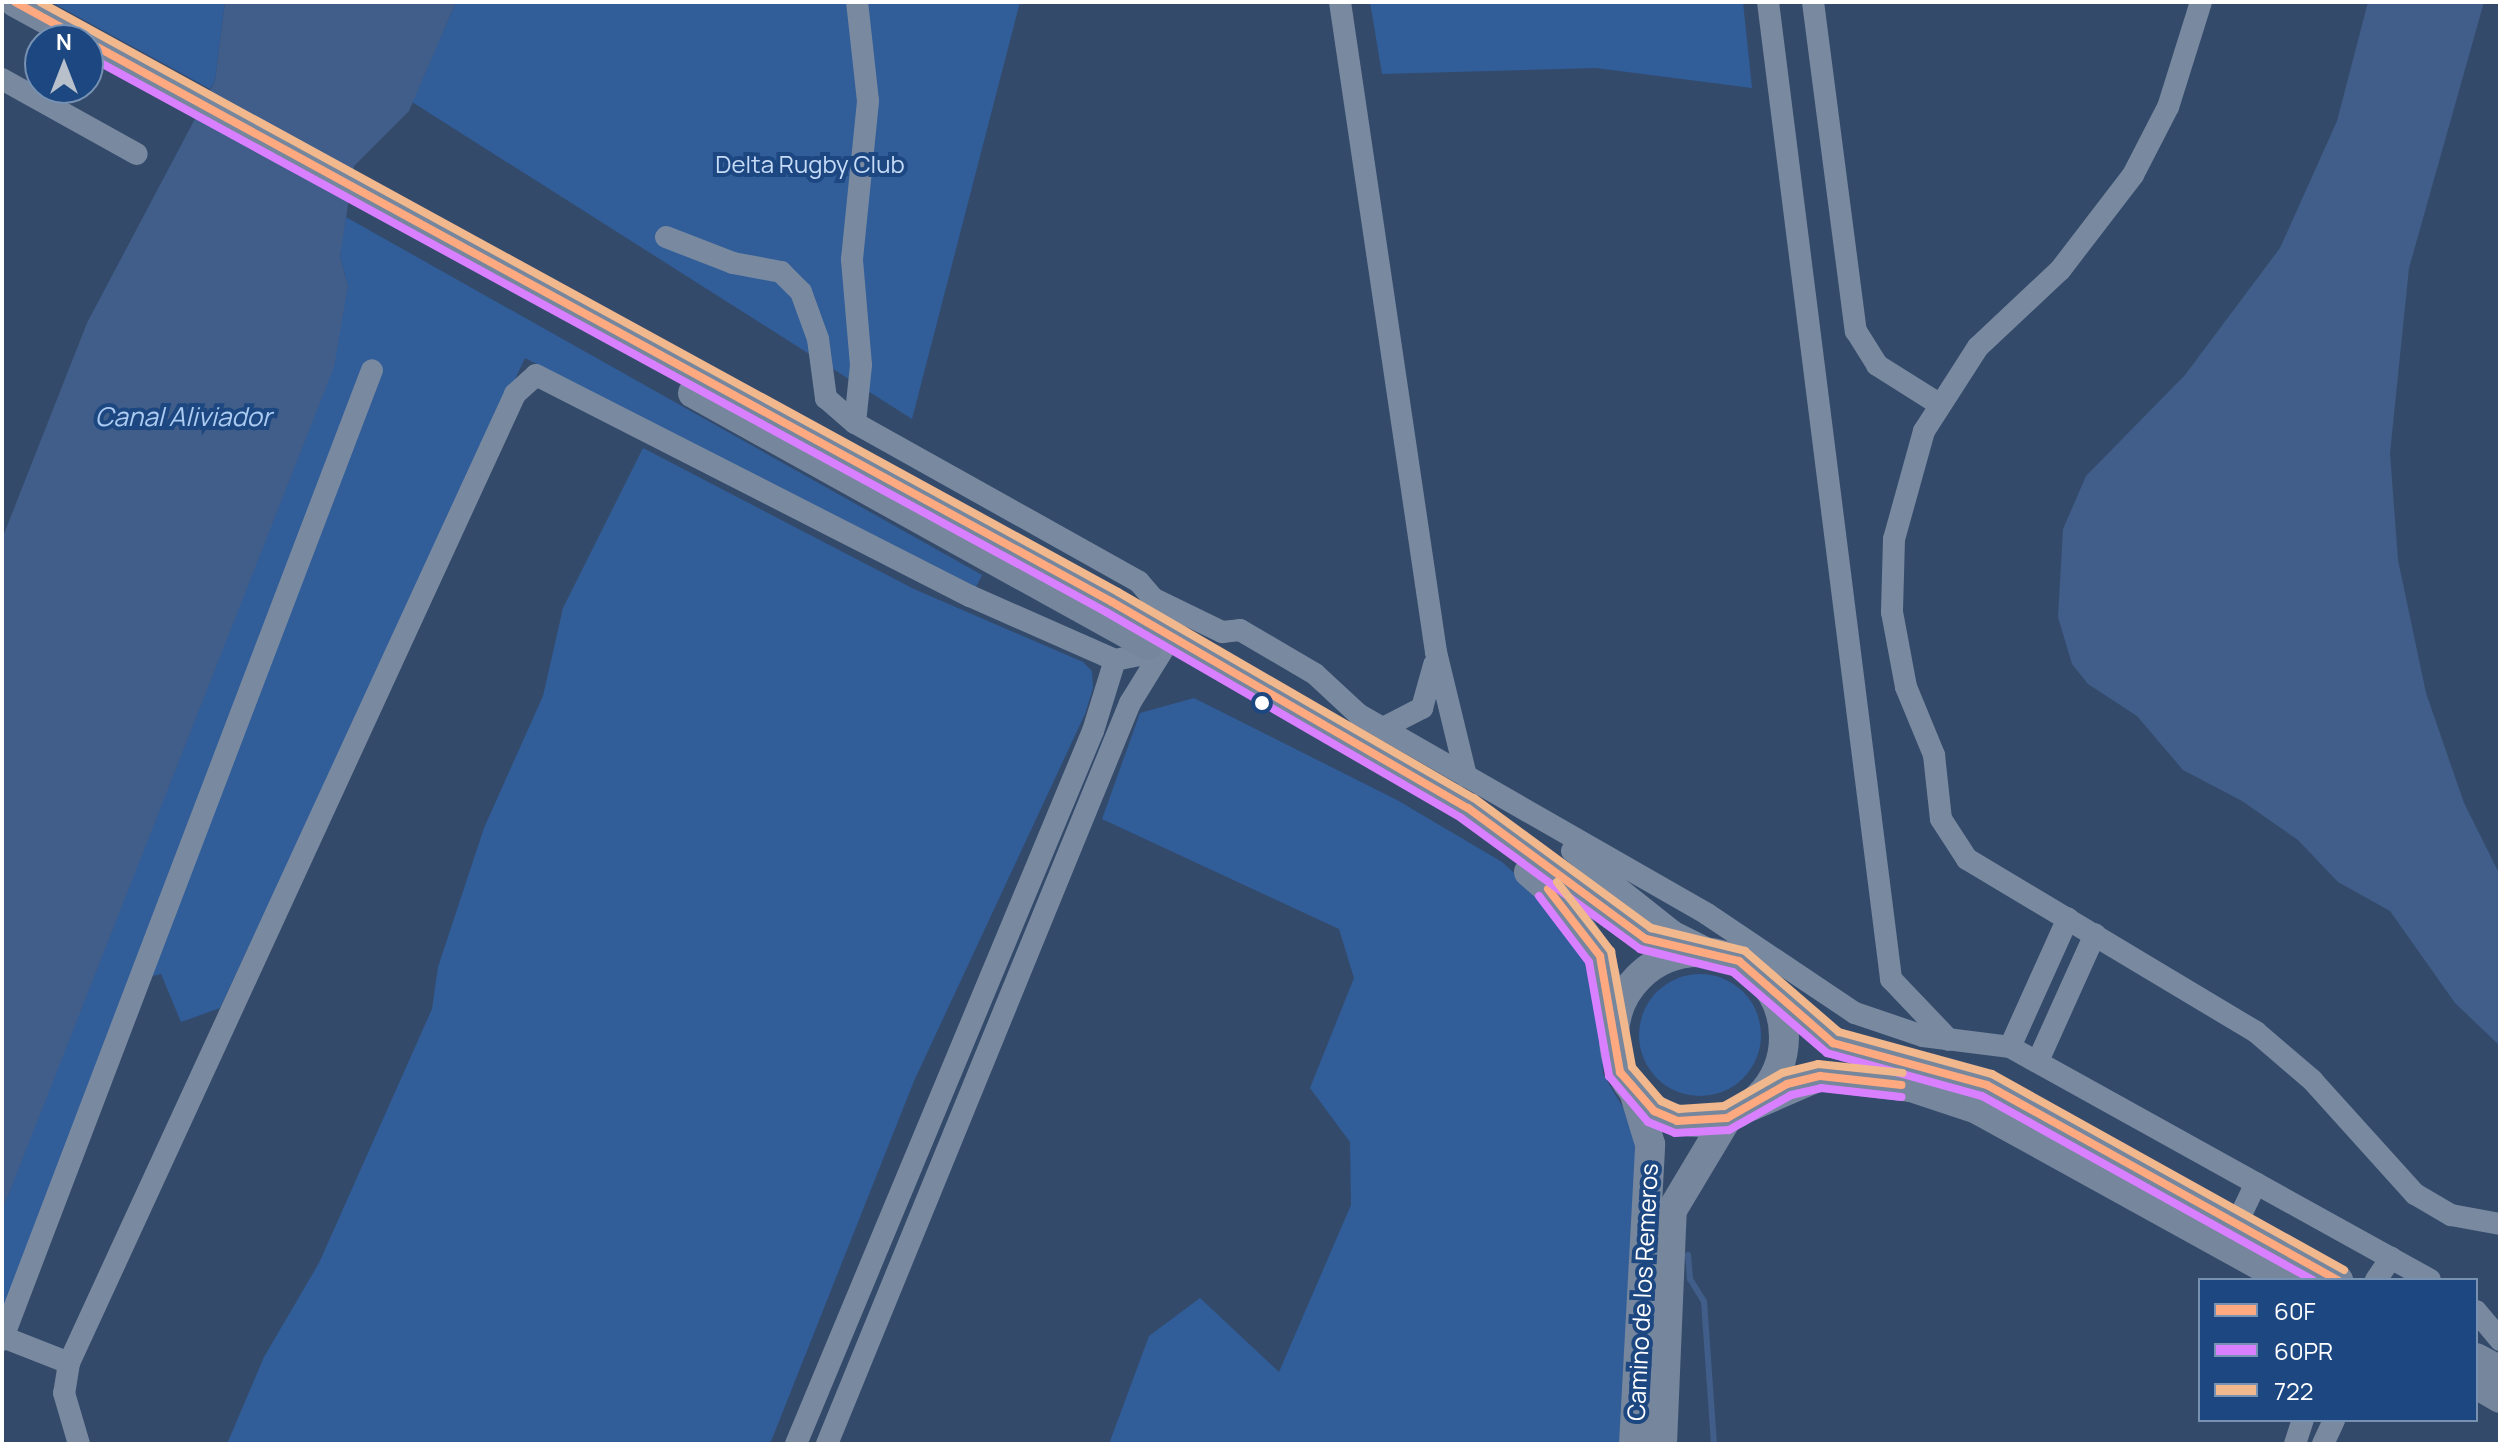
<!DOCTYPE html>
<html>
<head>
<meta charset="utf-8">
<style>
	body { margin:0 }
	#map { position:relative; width:2502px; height:1446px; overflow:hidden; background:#344a6a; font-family:Manrope,sans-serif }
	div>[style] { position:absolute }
	.green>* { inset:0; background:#315d99 }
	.round { border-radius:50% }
	.water>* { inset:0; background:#405e89 }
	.stream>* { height:6px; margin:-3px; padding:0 3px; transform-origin:3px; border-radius:3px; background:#405e89 }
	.minor>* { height:22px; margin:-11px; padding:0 11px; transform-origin:11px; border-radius:11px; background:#798aa0 }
	.secondary>* { height:30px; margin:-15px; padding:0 15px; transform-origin:15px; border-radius:15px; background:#75869d }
	.secondary>.ring { margin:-15px; padding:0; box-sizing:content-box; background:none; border:30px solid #75869d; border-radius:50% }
	.bus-1>* { height:8px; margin:-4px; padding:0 4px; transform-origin:4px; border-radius:4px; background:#ffa980 }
	.bus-2>* { height:8px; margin:-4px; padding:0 4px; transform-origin:4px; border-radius:4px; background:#d880ff }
	.bus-3>* { height:8px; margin:-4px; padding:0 4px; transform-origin:4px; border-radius:4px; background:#f1b78d }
	.dots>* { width:22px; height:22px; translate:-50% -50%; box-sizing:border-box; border:4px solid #1d4781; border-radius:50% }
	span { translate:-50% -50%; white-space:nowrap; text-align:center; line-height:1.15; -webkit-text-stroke:8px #1d4781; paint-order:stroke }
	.park-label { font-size:24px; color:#c5dbf7 }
	.street-label { font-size:24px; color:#fff }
	.water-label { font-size:26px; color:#accbf1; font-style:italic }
	.frame { position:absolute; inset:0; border:4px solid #fff; pointer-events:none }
	.legend { position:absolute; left:2198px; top:1278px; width:280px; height:144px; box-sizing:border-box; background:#1d4781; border:2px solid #7791b3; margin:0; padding:10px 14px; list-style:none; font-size:24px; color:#fff }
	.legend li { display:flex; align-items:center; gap:16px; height:40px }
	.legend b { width:40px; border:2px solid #7791b3 }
	.north { position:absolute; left:24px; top:24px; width:80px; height:80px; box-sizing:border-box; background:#1d4781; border:2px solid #7791b3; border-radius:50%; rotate:0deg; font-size:22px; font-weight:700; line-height:32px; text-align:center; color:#fff }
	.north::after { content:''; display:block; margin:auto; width:28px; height:36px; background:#b8c0cb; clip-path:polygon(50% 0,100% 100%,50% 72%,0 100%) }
</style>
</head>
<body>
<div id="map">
	<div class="green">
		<div style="clip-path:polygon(51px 2px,225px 2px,215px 81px,210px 89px)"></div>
		<div style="clip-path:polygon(456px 2px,1020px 2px,912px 419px,412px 102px)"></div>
		<div style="clip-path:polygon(1370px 2px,1743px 2px,1752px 88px,1596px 68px,1382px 74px)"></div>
		<div style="clip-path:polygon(344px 216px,982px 575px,976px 587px,525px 358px,220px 1008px,181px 1022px,161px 974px,131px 981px,2px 1320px,2px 1211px,348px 286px,340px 257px)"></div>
		<div style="clip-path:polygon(643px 448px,914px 589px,1083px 662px,1092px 671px,1093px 688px,1085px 714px,914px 1081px,770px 1444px,227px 1444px,264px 1357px,319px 1263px,432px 1009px,438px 967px,484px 828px,543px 696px,563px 608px)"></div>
		<div style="clip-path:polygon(1194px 698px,1397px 800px,1502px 862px,1562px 916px,1586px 949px,1601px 1011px,1603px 1074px,1642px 1139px,1620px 1444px,1109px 1444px,1149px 1336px,1200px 1298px,1279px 1372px,1351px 1205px,1350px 1142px,1310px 1088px,1354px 978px,1339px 929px,1102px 819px,1140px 713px)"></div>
		<div class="round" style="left:1639px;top:974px;width:122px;height:122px"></div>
	</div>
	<div class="water">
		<div style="clip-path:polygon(225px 2px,456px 2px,409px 111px,354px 166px,340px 257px,348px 286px,334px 367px,2px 1211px,2px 539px,87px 323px,215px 81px)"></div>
		<div style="clip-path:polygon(2368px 2px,2484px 2px,2409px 268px,2390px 453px,2398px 560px,2426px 693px,2464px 803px,2500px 875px,2500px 1046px,2455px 1003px,2390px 911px,2338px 882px,2298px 840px,2242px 801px,2183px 770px,2137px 716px,2088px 684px,2072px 664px,2058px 617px,2063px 529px,2086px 476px,2185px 375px,2280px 248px,2337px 121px)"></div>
	</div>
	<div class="stream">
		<div style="left:1688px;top:1255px;width:24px;rotate:85deg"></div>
		<div style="left:1690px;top:1279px;width:26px;rotate:58deg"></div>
		<div style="left:1704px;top:1301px;width:143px;rotate:86deg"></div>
	</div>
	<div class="minor">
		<div style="left:1340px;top:2px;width:657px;rotate:81.6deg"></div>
		<div style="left:1436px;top:652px;width:128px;rotate:76.4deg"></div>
		<div style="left:1768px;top:2px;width:985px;rotate:82.82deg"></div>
		<div style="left:1891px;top:979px;width:84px;rotate:46.4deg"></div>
		<div style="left:1813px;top:2px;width:332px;rotate:82.6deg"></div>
		<div style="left:1856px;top:331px;width:40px;rotate:58deg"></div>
		<div style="left:1877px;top:365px;width:73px;rotate:32.2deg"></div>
		<div style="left:2201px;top:2px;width:110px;rotate:107.4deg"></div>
		<div style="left:2168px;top:107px;width:76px;rotate:117.2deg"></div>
		<div style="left:2133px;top:175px;width:120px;rotate:127.5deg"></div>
		<div style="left:2060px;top:270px;width:112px;rotate:136.8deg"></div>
		<div style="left:1978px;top:347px;width:100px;rotate:122.7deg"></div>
		<div style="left:1924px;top:431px;width:112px;rotate:105.5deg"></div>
		<div style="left:1894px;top:539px;width:73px;rotate:91.6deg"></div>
		<div style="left:1892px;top:612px;width:76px;rotate:79.4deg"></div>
		<div style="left:1906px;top:687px;width:74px;rotate:67.6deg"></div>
		<div style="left:1934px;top:755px;width:64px;rotate:83.8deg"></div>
		<div style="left:1941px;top:819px;width:48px;rotate:57deg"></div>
		<div style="left:1967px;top:859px;width:337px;rotate:30.9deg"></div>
		<div style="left:2256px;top:1032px;width:74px;rotate:40.6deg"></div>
		<div style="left:2312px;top:1080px;width:154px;rotate:47.9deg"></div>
		<div style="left:2415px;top:1194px;width:42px;rotate:30.3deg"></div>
		<div style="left:2451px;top:1215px;width:50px;rotate:10.4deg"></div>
		<div style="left:2px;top:79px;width:154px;rotate:29.1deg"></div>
		<div style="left:666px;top:237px;width:72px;rotate:21.2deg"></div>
		<div style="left:733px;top:263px;width:49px;rotate:10.6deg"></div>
		<div style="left:781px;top:272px;width:28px;rotate:45deg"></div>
		<div style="left:801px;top:292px;width:50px;rotate:70.1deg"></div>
		<div style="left:818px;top:339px;width:60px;rotate:82.3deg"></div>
		<div style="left:826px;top:398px;width:38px;rotate:41deg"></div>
		<div style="left:855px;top:423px;width:325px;rotate:29.2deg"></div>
		<div style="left:1139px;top:582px;width:23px;rotate:49deg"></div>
		<div style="left:1154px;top:599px;width:76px;rotate:25.9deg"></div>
		<div style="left:1222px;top:632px;width:18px;rotate:-6deg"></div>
		<div style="left:1240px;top:630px;width:87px;rotate:30.4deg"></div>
		<div style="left:1315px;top:674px;width:59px;rotate:42.9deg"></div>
		<div style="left:1358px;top:714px;width:402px;rotate:29.8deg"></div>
		<div style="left:1707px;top:914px;width:178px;rotate:33.8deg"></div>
		<div style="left:1855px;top:1013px;width:72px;rotate:18.7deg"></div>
		<div style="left:1923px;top:1036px;width:88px;rotate:7.2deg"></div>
		<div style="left:2010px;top:1047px;width:480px;rotate:29deg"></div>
		<div style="left:855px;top:423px;width:58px;rotate:-84.1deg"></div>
		<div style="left:861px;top:365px;width:106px;rotate:-94.9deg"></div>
		<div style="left:852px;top:259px;width:159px;rotate:-84.2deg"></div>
		<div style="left:868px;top:101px;width:100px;rotate:-96.3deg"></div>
		<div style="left:1385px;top:727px;width:42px;rotate:-27.2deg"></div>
		<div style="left:1422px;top:708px;width:45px;rotate:-74.4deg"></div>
		<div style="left:1572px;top:851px;width:130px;rotate:38.5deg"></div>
		<div style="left:1674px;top:932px;width:49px;rotate:26.6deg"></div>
		<div style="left:2010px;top:1047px;width:141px;rotate:-65.8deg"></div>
		<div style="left:2038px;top:1061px;width:139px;rotate:-65.8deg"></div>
		<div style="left:2237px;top:1223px;width:44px;rotate:-64.6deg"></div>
		<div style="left:2376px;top:1280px;width:27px;rotate:-56deg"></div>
		<div style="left:2476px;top:1311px;width:38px;rotate:50deg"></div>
		<div style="left:3px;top:1337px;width:71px;rotate:21.5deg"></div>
		<div style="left:69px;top:1363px;width:1067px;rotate:-65.28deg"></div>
		<div style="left:515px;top:394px;width:28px;rotate:-42deg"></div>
		<div style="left:536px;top:375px;width:487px;rotate:27deg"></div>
		<div style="left:970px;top:596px;width:158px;rotate:23.8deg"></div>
		<div style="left:1115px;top:660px;width:45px;rotate:-11.6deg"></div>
		<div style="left:2px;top:1340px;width:1038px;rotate:-69.12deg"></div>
		<div style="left:69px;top:1363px;width:30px;rotate:99deg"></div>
		<div style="left:64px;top:1393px;width:53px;rotate:73.6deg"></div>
		<div style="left:796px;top:1444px;width:772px;rotate:-67.39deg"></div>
		<div style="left:1093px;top:731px;width:74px;rotate:-72.8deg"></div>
		<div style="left:827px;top:1444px;width:801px;rotate:-67.76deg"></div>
		<div style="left:1130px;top:703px;width:70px;rotate:-58.3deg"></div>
		<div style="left:2295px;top:1444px;width:25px;rotate:-72deg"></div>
		<div style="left:2323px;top:1444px;width:26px;rotate:-65deg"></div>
	</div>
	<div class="secondary">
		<div style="left:15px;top:2px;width:1250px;rotate:28.68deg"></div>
		<div style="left:1112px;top:602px;width:411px;rotate:30.1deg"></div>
		<div style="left:1468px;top:808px;width:221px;rotate:36.4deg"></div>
		<div style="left:1646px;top:939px;width:41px;rotate:19.7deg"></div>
		<div style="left:693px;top:393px;width:520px;rotate:28.98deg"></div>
		<div style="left:1529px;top:872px;width:40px;rotate:41deg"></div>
		<div style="left:1559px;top:898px;width:71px;rotate:54.7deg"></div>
		<div style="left:1600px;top:956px;width:64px;rotate:76.4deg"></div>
		<div class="ring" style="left:1614px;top:952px;width:140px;height:140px"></div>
		<div style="left:1771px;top:990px;width:82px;rotate:40.5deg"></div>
		<div style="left:1833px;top:1043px;width:160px;rotate:15.3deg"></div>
		<div style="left:1987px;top:1085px;width:402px;rotate:29.1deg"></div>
		<div style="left:1751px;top:1106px;width:75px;rotate:-23.5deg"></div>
		<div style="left:1820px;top:1076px;width:92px;rotate:6.9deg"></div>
		<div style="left:1911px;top:1087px;width:70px;rotate:18.4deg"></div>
		<div style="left:1977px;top:1109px;width:354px;rotate:28.9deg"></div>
		<div style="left:2476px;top:1358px;width:27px;rotate:28deg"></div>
		<div style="left:2476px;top:1384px;width:28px;rotate:30deg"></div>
		<div style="left:1634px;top:1444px;width:300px;rotate:-86.9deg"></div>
		<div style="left:1650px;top:1144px;width:51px;rotate:-107deg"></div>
		<div style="left:1662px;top:1444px;width:234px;rotate:-87.6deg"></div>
		<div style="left:1672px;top:1210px;width:107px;rotate:-59.1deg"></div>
	</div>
	<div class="bus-1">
		<div style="left:15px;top:2px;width:79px;rotate:28.8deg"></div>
		<div style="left:88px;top:42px;width:1167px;rotate:28.67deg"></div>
		<div style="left:1112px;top:602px;width:411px;rotate:30.1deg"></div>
		<div style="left:1468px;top:808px;width:221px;rotate:36.4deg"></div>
		<div style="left:1646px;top:939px;width:96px;rotate:13.3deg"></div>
		<div style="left:1739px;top:961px;width:125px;rotate:41.1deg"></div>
		<div style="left:1833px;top:1043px;width:160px;rotate:15.3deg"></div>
		<div style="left:1987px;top:1085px;width:402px;rotate:29.1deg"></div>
		<div style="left:1548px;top:889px;width:85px;rotate:52.2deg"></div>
		<div style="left:1600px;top:956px;width:118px;rotate:80.2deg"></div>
		<div style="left:1620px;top:1072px;width:52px;rotate:48.9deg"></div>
		<div style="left:1654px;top:1111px;width:25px;rotate:23deg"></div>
		<div style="left:1677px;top:1121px;width:50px;rotate:-3.4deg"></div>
		<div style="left:1727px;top:1118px;width:69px;rotate:-29.5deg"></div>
		<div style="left:1787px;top:1084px;width:34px;rotate:-14deg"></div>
		<div style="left:1820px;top:1076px;width:82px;rotate:6.3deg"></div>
	</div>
	<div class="bus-2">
		<div style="left:88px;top:56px;width:1160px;rotate:28.64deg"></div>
		<div style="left:1106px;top:612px;width:410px;rotate:30.1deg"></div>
		<div style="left:1461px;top:818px;width:222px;rotate:36.2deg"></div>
		<div style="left:1640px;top:949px;width:96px;rotate:13.9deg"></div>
		<div style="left:1733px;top:972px;width:124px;rotate:40.8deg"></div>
		<div style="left:1827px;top:1053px;width:161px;rotate:15.5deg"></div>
		<div style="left:1982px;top:1096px;width:379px;rotate:29.1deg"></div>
		<div style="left:1539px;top:896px;width:83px;rotate:52.9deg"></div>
		<div style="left:1589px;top:962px;width:116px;rotate:80deg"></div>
		<div style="left:1609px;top:1076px;width:60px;rotate:49.7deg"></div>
		<div style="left:1648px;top:1122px;width:29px;rotate:22deg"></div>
		<div style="left:1675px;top:1133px;width:54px;rotate:-3.2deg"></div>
		<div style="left:1729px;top:1130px;width:71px;rotate:-29.4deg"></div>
		<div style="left:1791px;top:1095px;width:31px;rotate:-13deg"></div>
		<div style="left:1821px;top:1088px;width:81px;rotate:6.4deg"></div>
	</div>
	<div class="bus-3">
		<div style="left:40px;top:2px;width:1229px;rotate:28.69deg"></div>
		<div style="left:1118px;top:592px;width:411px;rotate:30.1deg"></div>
		<div style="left:1474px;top:798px;width:220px;rotate:36.3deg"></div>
		<div style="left:1651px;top:928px;width:97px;rotate:13.7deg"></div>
		<div style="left:1745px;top:951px;width:124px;rotate:40.8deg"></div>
		<div style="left:1839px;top:1032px;width:159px;rotate:15.4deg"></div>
		<div style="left:1992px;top:1074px;width:403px;rotate:29.1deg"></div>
		<div style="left:1557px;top:882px;width:88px;rotate:52deg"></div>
		<div style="left:1611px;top:951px;width:118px;rotate:79.7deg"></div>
		<div style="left:1632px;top:1067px;width:45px;rotate:49.5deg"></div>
		<div style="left:1661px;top:1101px;width:20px;rotate:24deg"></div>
		<div style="left:1679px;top:1109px;width:45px;rotate:-3.8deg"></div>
		<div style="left:1724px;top:1106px;width:67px;rotate:-29.6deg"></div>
		<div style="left:1782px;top:1073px;width:37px;rotate:-14deg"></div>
		<div style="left:1818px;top:1064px;width:85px;rotate:6deg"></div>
	</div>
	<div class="dots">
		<div style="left:1262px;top:703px;background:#fff"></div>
	</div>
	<div class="park-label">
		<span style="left:810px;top:164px">Delta Rugby Club</span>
	</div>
	<div class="street-label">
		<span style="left:1642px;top:1292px;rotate:-87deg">Camino de los Remeros</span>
	</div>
	<div class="water-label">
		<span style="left:183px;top:417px">Canal Aliviador</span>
	</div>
	<div class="frame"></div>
	<ul class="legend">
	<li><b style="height:10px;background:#ffa980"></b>60F</li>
	<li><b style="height:10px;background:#d880ff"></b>60PR</li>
	<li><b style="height:10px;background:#f1b78d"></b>722</li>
	</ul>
	<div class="north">N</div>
</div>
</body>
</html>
